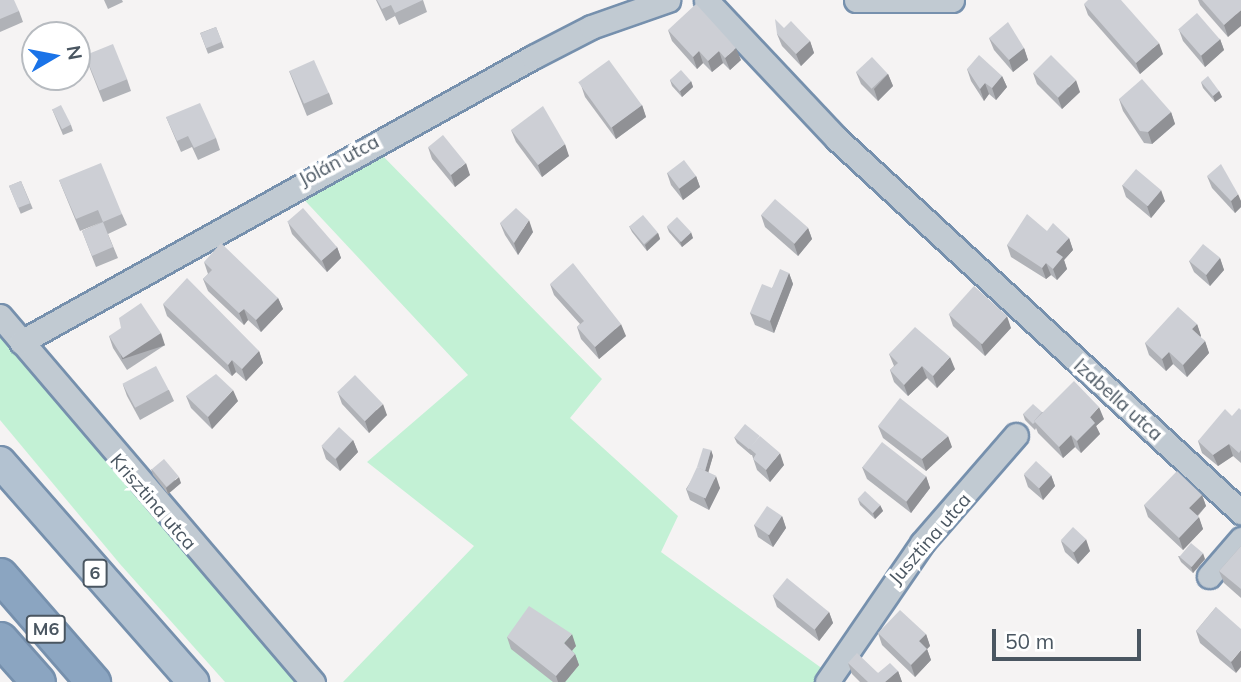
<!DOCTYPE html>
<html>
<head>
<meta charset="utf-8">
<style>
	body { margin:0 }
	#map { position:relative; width:1241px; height:682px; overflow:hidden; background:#f5f3f3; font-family:Mulish,sans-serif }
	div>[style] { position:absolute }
	.green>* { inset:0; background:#c3f1d5 }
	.roads { filter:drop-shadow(2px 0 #7690ad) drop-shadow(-2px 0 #7690ad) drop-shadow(0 2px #7690ad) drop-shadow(0 -2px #7690ad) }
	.minor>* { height:23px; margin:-11.5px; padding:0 11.5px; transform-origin:11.5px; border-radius:11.5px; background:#c1cad2 }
	.major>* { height:30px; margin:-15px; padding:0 15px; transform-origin:15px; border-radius:15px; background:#b3c2d1 }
	.highway>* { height:33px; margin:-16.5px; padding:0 16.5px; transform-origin:16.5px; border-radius:16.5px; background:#8ba5c1 }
	.wall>* { inset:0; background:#b0b2b7; transform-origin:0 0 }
	.shaded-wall>* { inset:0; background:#909195; transform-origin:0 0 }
	.building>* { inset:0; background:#cdcfd5; transform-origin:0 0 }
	span { translate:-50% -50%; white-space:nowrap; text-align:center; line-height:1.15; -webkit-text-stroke:7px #fff; paint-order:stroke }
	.shield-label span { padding:2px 5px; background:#fff; border:2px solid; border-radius:5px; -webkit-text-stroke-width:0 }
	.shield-label { font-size:18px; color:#4a5661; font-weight:700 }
	.street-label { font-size:19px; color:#4a5661 }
	.north { position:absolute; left:21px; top:21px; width:70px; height:70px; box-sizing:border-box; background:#fff; border:2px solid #b7bbc0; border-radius:50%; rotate:80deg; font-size:19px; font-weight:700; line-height:28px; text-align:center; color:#4a5661 }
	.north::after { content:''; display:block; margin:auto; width:24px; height:32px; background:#1a73e8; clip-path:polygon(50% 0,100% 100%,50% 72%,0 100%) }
	.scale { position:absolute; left:992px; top:629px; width:149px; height:32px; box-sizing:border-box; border:4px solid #4a5661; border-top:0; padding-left:9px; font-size:21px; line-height:24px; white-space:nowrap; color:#4a5661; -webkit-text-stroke:5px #fff; paint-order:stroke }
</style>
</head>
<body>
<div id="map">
	<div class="green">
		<div style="clip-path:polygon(376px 149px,602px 379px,570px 418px,678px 516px,661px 552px,827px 672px,820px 682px,343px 682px,474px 546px,367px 462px,468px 375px,296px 191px)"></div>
		<div style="clip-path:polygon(0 316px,313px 682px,225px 682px,120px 564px,0 420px)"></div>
	</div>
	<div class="roads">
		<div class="minor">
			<div style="left:706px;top:0;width:191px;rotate:46.7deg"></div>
			<div style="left:837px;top:139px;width:550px;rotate:42.72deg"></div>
			<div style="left:856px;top:0;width:96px"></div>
			<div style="left:0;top:316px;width:482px;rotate:49.5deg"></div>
			<div style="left:21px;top:342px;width:586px;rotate:-29.1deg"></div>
			<div style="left:533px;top:57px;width:65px;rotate:-27.3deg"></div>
			<div style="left:591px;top:27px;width:82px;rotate:-19.3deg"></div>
			<div style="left:1209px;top:576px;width:49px;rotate:-49.1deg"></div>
			<div style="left:827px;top:682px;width:168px;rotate:-55.6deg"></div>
			<div style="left:922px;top:543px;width:143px;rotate:-49deg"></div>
		</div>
		<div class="major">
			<div style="left:0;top:462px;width:293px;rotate:48.7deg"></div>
		</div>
		<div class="highway">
			<div style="left:0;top:575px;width:142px;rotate:49deg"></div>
			<div style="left:0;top:639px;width:57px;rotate:48.5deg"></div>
		</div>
	</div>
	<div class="wall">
		<div style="clip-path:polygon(0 0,19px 11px,23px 22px,0 32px)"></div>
		<div style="clip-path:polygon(104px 0,122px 0,123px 2px,108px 9px)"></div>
		<div style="clip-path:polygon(376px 0,423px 0,427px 12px,399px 25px,395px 16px,386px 21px)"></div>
		<div style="clip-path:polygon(1198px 0,1241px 0,1228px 37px,1200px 5px)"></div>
		<div style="clip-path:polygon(1084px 4px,1163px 54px,1140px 74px,1088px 15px)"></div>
		<div style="left:216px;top:27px;width:22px;height:17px;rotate:69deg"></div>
		<div style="clip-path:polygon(784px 28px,810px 41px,814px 53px,801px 66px,782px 46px,777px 34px)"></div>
		<div style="clip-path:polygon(668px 30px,741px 60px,730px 70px,723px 63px,712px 72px,703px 63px,697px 69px,672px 41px)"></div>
		<div style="clip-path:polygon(1179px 30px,1220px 39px,1224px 50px,1205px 67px,1183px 41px)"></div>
		<div style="clip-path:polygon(989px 38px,1024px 48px,1028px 60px,1013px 72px,994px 50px)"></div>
		<div style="clip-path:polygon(85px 56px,127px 79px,131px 91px,103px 102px)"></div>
		<div style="clip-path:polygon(967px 69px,1002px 76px,1007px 87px,996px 100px,989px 94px,984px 101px,971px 81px)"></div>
		<div style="clip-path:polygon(289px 71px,329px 93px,333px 104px,307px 116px)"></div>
		<div style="clip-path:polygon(856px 72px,888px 74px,893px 86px,878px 101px,861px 84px)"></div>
		<div style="clip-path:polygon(1033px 73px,1080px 92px,1062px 109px,1037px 84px)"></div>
		<div style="clip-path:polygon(670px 80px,691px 81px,693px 87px,682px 97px,672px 86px)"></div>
		<div style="clip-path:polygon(1201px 82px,1219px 91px,1222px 97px,1215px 102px,1203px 88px)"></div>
		<div style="clip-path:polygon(581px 85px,642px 105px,646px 117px,616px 139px,585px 97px)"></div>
		<div style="clip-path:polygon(1119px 99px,1171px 112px,1175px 124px,1152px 144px,1144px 143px,1123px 111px)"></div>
		<div style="clip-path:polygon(52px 109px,71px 125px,73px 131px,63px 135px)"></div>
		<div style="clip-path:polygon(166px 117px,216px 138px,220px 150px,198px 160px,192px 147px,181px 152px)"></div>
		<div style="clip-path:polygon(511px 130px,569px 156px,542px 177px,516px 142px)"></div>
		<div style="clip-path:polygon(428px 147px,470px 175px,455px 187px,432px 159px)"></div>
		<div style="clip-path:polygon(667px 173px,696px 176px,700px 187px,683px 200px,671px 185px)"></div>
		<div style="clip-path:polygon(1207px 176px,1241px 201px,1241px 207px,1235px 213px,1212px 188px)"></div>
		<div style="clip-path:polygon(59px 180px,122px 214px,127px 225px,108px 234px,118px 258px,96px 267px,82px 231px,102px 222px,80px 231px)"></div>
		<div style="left:21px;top:181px;width:30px;height:13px;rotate:67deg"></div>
		<div style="clip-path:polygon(1122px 185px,1165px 201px,1151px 218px,1126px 197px)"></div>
		<div style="clip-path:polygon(761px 215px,808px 228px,812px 239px,798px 256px,765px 227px)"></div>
		<div style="clip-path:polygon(288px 222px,337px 247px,341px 258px,327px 272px,292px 234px)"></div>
		<div style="clip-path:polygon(500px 223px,533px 232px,518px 255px,505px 235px)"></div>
		<div style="clip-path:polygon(629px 226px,658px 233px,660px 239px,647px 251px,632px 232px)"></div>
		<div style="clip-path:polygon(667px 227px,693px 238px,682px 247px,669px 232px)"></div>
		<div style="clip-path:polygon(1047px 231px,1069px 238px,1073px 250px,1064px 260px,1067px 269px,1057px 280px,1051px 275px,1046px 279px,1011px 257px,1007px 245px)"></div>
		<div style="clip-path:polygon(1220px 258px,1224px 270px,1210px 286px,1194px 272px,1189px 261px)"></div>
		<div style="clip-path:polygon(204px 262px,278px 298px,283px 309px,261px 332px,248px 320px,244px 325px,208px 291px,203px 279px,208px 274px)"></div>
		<div style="clip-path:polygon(789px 273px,793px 284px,774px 333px,755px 325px,750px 313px,772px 288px)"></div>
		<div style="clip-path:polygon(550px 284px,626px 336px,599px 359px,581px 339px,577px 327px,580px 324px,554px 295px)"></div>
		<div style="clip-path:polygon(163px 304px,259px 351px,263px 363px,246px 381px,236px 372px,232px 376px,167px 316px)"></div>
		<div style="clip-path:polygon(949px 314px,1011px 328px,985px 356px,953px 326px)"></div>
		<div style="clip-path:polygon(1197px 324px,1201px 336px,1200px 337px,1205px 341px,1209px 353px,1187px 377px,1173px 364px,1166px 371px,1149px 355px,1145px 343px)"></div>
		<div style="clip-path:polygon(109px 336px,165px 345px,127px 370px,113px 348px)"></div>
		<div style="clip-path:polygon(889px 354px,955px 369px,937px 388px,927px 378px,908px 396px,894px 382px,890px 370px,894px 366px)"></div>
		<div style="clip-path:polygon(123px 385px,169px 390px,174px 401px,140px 420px,127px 396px)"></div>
		<div style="clip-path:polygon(338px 393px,387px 415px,369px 433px,342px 404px)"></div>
		<div style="clip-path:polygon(186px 396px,238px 401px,212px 429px,191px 408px)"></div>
		<div style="clip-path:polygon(1241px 410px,1241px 463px,1233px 456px,1218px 466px,1202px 453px,1198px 441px)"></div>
		<div style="clip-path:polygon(1042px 412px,1104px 419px,1096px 426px,1100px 434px,1081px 453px,1075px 447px,1063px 458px,1038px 433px,1036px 428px,1035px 430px,1025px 420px,1023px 414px)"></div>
		<div style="clip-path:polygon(878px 426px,952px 447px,926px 471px,883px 438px)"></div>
		<div style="clip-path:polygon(734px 437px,784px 465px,770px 482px,757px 470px,752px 455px,751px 455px,737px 443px)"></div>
		<div style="clip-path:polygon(353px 440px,358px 452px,340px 471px,326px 459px,322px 447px)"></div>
		<div style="clip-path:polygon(711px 450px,713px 456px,708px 472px,720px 488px,709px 510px,690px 500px,686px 489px)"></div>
		<div style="clip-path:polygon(862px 467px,926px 476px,930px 488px,911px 513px,867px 479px)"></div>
		<div style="clip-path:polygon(151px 469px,181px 483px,168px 494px,153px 475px)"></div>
		<div style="clip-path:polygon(1024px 475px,1051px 475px,1055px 486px,1043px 500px,1028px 487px)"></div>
		<div style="clip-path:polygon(1202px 495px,1206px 506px,1198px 516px,1203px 529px,1183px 550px,1148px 517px,1144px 505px)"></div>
		<div style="clip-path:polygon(858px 499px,880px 505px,883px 511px,875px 519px,860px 505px)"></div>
		<div style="clip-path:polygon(782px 516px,786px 528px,773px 547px,758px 537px,754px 525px)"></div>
		<div style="clip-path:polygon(1061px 541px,1090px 551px,1078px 564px,1065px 552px)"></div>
		<div style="clip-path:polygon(1241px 546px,1241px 598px,1224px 583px,1219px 571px)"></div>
		<div style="clip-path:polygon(1178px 556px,1205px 559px,1193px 573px,1181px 562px)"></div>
		<div style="clip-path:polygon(773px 596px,829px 612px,833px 623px,819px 641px,777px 607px)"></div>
		<div style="clip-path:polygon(1216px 607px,1236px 673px,1200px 643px,1196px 631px)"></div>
		<div style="clip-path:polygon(878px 633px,926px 634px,930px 646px,927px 649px,931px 660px,915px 677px,882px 645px)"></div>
		<div style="clip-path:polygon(507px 637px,576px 646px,572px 651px,575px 654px,579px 665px,565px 682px,553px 682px,511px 649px)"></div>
		<div style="clip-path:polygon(848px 663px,878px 673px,898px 671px,902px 682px,860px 682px,852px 674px)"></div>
	</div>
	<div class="shaded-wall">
		<div style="clip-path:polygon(1241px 10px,1241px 26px,1228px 37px,1224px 25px)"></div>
		<div style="clip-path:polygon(1220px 39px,1224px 50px,1205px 67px,1201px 55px)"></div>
		<div style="clip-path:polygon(810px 41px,814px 53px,801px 66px,796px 54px)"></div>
		<div style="clip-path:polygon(1159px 43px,1163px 54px,1140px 74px,1136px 63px)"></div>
		<div style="clip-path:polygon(736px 48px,741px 60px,730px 70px,725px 58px)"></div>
		<div style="clip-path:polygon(1024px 48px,1028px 60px,1013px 72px,1009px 60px)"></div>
		<div style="clip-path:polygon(699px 51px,703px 63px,697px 69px,693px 57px)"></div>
		<div style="clip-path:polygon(719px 51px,723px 63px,712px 72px,708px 61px)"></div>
		<div style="clip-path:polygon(888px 74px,893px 86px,878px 101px,874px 89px)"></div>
		<div style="clip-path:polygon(1002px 76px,1007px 87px,996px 100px,992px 88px)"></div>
		<div style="clip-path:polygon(1076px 80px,1080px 92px,1062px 109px,1058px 98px)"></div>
		<div style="clip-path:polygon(691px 81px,693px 87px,682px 97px,680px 91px)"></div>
		<div style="clip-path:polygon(985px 83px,989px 94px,984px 101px,980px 89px)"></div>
		<div style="clip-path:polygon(1219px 91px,1222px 97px,1215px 102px,1213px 96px)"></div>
		<div style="clip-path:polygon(642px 105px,646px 117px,616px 139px,612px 127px)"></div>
		<div style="clip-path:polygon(1171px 112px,1175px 124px,1152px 144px,1148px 132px)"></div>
		<div style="clip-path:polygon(565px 144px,569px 156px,542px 177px,538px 165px)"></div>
		<div style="clip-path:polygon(466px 163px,470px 175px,455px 187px,451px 175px)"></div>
		<div style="clip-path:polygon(696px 176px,700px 187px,683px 200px,679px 189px)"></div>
		<div style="clip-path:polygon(1161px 190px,1165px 201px,1151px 218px,1147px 206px)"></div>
		<div style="clip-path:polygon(1238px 194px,1241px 201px,1241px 207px,1235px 213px,1231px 201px)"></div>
		<div style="clip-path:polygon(529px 220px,533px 232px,518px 255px,514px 243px)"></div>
		<div style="clip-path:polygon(808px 228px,812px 239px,798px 256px,794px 244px)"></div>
		<div style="clip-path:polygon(691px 232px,693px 238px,682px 247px,680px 242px)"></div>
		<div style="clip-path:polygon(658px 233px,660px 239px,647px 251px,645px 245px)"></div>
		<div style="clip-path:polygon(1069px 238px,1073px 250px,1064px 260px,1067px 269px,1057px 280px,1053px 269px,1056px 252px)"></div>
		<div style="clip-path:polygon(337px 247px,341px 258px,327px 272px,322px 260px)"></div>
		<div style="clip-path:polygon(1220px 258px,1224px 270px,1210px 286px,1206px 275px)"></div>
		<div style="clip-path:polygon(1046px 263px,1051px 275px,1046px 279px,1042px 268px)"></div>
		<div style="clip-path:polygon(789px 273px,793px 284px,774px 333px,770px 321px)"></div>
		<div style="clip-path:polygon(278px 298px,283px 309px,261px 332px,256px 320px)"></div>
		<div style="clip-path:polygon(244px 309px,248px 320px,244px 325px,239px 313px)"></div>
		<div style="clip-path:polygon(1007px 316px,1011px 328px,985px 356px,981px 344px)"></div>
		<div style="clip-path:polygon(621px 324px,626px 336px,599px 359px,595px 347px)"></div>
		<div style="clip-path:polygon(1197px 324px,1201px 336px,1196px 341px,1192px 329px)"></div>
		<div style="left:161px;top:333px;width:13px;height:45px;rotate:72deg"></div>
		<div style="clip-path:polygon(1205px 341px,1209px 353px,1187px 377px,1183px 365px)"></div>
		<div style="clip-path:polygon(259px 351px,263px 363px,246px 381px,242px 369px)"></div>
		<div style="clip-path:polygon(1169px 352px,1173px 364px,1166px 371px,1162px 359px)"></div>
		<div style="clip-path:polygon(950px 357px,955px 369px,937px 388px,933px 376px)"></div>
		<div style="clip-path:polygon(232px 360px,236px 372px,232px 376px,228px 365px)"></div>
		<div style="clip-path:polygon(922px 366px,927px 378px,908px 396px,904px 385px)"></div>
		<div style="clip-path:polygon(233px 390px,238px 401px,212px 429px,208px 417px)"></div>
		<div style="clip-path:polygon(383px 404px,387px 415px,369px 433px,365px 421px)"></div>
		<div style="clip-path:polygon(1099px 407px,1104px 419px,1096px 426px,1100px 434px,1081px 453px,1077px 441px,1090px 417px)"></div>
		<div style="clip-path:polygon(1071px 435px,1075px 447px,1063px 458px,1059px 447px)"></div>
		<div style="clip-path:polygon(948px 436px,952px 447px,926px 471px,922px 459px)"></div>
		<div style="clip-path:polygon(353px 440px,358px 452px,340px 471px,336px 459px)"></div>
		<div style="clip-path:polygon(1229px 444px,1233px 456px,1218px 466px,1213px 455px)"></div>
		<div style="clip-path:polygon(711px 450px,713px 456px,707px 477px,705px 471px)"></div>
		<div style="clip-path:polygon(780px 453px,784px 465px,770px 482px,766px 470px)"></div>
		<div style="clip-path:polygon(1051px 475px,1055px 486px,1043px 500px,1039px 488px)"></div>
		<div style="clip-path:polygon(716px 476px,720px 488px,709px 510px,704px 498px)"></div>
		<div style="clip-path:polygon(926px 476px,930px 488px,911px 513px,906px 501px)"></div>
		<div style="clip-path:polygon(179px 477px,181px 483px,168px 494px,166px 488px)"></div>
		<div style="clip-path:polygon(1202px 495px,1206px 506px,1193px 520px,1189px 508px)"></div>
		<div style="clip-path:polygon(880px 505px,883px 511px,875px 519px,873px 513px)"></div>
		<div style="clip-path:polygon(782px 516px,786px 528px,773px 547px,768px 535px)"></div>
		<div style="clip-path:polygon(1199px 517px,1203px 529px,1183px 550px,1179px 538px)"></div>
		<div style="clip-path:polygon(1086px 539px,1090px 551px,1078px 564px,1073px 552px)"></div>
		<div style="clip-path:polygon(1203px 553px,1205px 559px,1193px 573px,1191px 567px)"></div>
		<div style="clip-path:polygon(829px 612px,833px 623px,819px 641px,815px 629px)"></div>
		<div style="clip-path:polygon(572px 634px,576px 646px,568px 655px,564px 643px)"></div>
		<div style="clip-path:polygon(926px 634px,930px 646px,927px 649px,931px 660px,915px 677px,911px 665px,919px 641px)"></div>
		<div style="clip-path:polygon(1241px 650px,1241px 667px,1236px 673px,1231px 662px)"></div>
		<div style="clip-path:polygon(575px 654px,579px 665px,565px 682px,558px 682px,556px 676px)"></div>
		<div style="clip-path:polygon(898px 671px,902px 682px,885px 682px)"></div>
	</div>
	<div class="building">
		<div style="clip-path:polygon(0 0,14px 0,19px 11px,0 19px)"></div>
		<div style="clip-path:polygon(377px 0,423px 0,395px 13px,391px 5px,382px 9px)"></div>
		<div style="clip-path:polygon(1088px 0,1121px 0,1159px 43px,1136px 63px,1084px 4px)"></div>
		<div style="clip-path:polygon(1202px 0,1241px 0,1241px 10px,1224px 25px)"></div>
		<div style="clip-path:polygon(696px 4px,736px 48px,725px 58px,719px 51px,708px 61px,699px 51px,693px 57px,668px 30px)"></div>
		<div style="left:1197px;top:13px;width:35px;height:25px;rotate:49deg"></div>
		<div style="clip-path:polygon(775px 19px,784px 28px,791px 21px,810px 41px,796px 54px,777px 34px)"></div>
		<div style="clip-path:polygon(1008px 22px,1024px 48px,1009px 60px,989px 38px)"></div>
		<div style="left:216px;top:27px;width:16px;height:17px;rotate:68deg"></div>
		<div style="left:113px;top:44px;width:38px;height:30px;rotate:68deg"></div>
		<div style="clip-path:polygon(979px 55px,1002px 76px,992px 88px,985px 83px,980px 89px,967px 69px)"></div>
		<div style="left:1051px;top:55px;width:35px;height:25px;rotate:45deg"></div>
		<div style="left:872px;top:57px;width:23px;height:22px;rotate:47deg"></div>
		<div style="left:314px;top:60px;width:36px;height:27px;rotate:66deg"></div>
		<div style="left:609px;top:60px;width:56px;height:38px;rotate:54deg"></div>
		<div style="left:681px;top:70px;width:15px;height:15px;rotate:48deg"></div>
		<div style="clip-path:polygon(1208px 76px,1219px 91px,1213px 96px,1201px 82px)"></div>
		<div style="clip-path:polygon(1142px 79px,1171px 112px,1148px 132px,1140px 131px,1119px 99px)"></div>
		<div style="clip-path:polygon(200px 103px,216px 138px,194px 148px,188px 136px,177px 141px,166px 117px)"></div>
		<div style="left:61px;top:105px;width:22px;height:10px;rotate:63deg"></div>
		<div style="clip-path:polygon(543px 106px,565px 144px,538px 165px,511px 130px)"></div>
		<div style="left:443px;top:135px;width:36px;height:19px;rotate:51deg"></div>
		<div style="left:684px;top:160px;width:20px;height:21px;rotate:53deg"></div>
		<div style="clip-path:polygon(101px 163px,122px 214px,103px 222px,113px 247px,92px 256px,82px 231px,103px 222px,98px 210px,76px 219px,59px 180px)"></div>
		<div style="clip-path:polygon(1221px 164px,1238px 194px,1231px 201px,1207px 176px)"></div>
		<div style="left:1136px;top:169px;width:33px;height:21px;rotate:40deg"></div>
		<div style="left:21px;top:181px;width:24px;height:13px;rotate:68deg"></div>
		<div style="left:775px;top:199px;width:44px;height:21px;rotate:41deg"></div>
		<div style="left:303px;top:208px;width:52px;height:21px;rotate:49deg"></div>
		<div style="clip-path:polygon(516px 208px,529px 220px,514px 243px,500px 223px)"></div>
		<div style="clip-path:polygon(1027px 214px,1047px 231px,1053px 223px,1069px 238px,1056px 252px,1063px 257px,1053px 269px,1046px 263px,1042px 268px,1007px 245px)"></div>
		<div style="left:643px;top:215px;width:23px;height:18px;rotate:50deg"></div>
		<div style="left:677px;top:217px;width:21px;height:14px;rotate:47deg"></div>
		<div style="clip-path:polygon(221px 243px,278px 298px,256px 320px,244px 309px,239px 313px,203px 279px,212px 270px,204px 262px)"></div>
		<div style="left:1203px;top:244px;width:22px;height:22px;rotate:39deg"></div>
		<div style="clip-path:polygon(573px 263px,621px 324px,595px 347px,577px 327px,584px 321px,550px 284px)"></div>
		<div style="clip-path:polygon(780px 269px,789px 273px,770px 321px,750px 313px,762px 284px,772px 288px)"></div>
		<div style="clip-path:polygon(187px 278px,259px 351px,242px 369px,232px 360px,228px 365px,163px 304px)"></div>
		<div style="left:974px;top:286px;width:45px;height:38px;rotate:42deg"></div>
		<div style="clip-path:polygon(141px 303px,161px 333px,123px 358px,109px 336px,121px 328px,119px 318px)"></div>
		<div style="clip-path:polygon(1178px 307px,1197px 324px,1192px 329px,1205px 341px,1183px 365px,1169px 352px,1162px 359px,1145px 343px)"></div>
		<div style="clip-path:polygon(915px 327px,950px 357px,933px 376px,922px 366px,904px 385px,890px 370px,898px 363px,889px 354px)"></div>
		<div style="left:156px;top:366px;width:27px;height:38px;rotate:62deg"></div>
		<div style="clip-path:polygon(216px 374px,233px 390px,208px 417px,186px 396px)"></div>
		<div style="left:355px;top:375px;width:40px;height:25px;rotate:46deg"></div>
		<div style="clip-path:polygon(1074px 381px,1099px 407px,1090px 417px,1095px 423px,1077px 441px,1071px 435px,1059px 447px,1034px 421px)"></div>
		<div style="clip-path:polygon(900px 398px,948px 436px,922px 459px,878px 426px)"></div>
		<div style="clip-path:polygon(1033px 404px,1042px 412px,1034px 421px,1035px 422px,1033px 424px,1023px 414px)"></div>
		<div style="clip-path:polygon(1239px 408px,1241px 410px,1241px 450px,1239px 453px,1229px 444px,1213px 455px,1198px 441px,1225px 409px,1232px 416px)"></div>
		<div style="left:745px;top:424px;width:19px;height:17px;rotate:39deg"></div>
		<div style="left:339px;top:427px;width:19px;height:26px;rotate:43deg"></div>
		<div style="clip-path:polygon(760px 436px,780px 453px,766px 470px,753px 459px,756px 454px,749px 448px)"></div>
		<div style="left:882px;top:442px;width:56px;height:32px;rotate:38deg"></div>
		<div style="clip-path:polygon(703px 448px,711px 450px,705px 471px,697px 467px)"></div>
		<div style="left:164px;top:459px;width:23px;height:16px;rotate:50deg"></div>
		<div style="left:1036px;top:461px;width:21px;height:18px;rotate:43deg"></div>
		<div style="left:697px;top:467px;width:21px;height:25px;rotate:25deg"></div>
		<div style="clip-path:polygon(1177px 471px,1202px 495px,1189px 508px,1199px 517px,1179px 538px,1144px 505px)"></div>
		<div style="left:865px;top:491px;width:21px;height:11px;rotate:43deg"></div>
		<div style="left:767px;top:506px;width:18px;height:23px;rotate:34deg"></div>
		<div style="left:1073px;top:527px;width:18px;height:18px;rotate:43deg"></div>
		<div style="left:1191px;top:543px;width:16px;height:18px;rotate:40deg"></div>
		<div style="clip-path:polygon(1241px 546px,1241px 589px,1219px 571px)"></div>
		<div style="left:787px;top:578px;width:54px;height:23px;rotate:39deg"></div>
		<div style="clip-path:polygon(529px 606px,572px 634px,564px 643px,575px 654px,556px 676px,507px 637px)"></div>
		<div style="clip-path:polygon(1216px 607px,1241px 629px,1241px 650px,1231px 662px,1196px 631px)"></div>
		<div style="clip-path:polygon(900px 610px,926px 634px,919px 641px,927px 649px,911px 665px,878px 633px)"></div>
		<div style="clip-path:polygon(857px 653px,878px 673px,890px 663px,898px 671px,885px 682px,868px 682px,848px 663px)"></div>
	</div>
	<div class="shield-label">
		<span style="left:95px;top:573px">6</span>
		<span style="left:46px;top:629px">M6</span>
	</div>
	<div class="street-label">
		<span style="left:339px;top:161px;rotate:-28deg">Jolán utca</span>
		<span style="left:1118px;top:400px;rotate:42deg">Izabella utca</span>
		<span style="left:153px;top:502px;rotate:49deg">Krisztina utca</span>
		<span style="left:930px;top:539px;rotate:-49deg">Jusztina utca</span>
	</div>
	<div class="north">N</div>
	<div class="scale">50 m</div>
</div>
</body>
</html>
